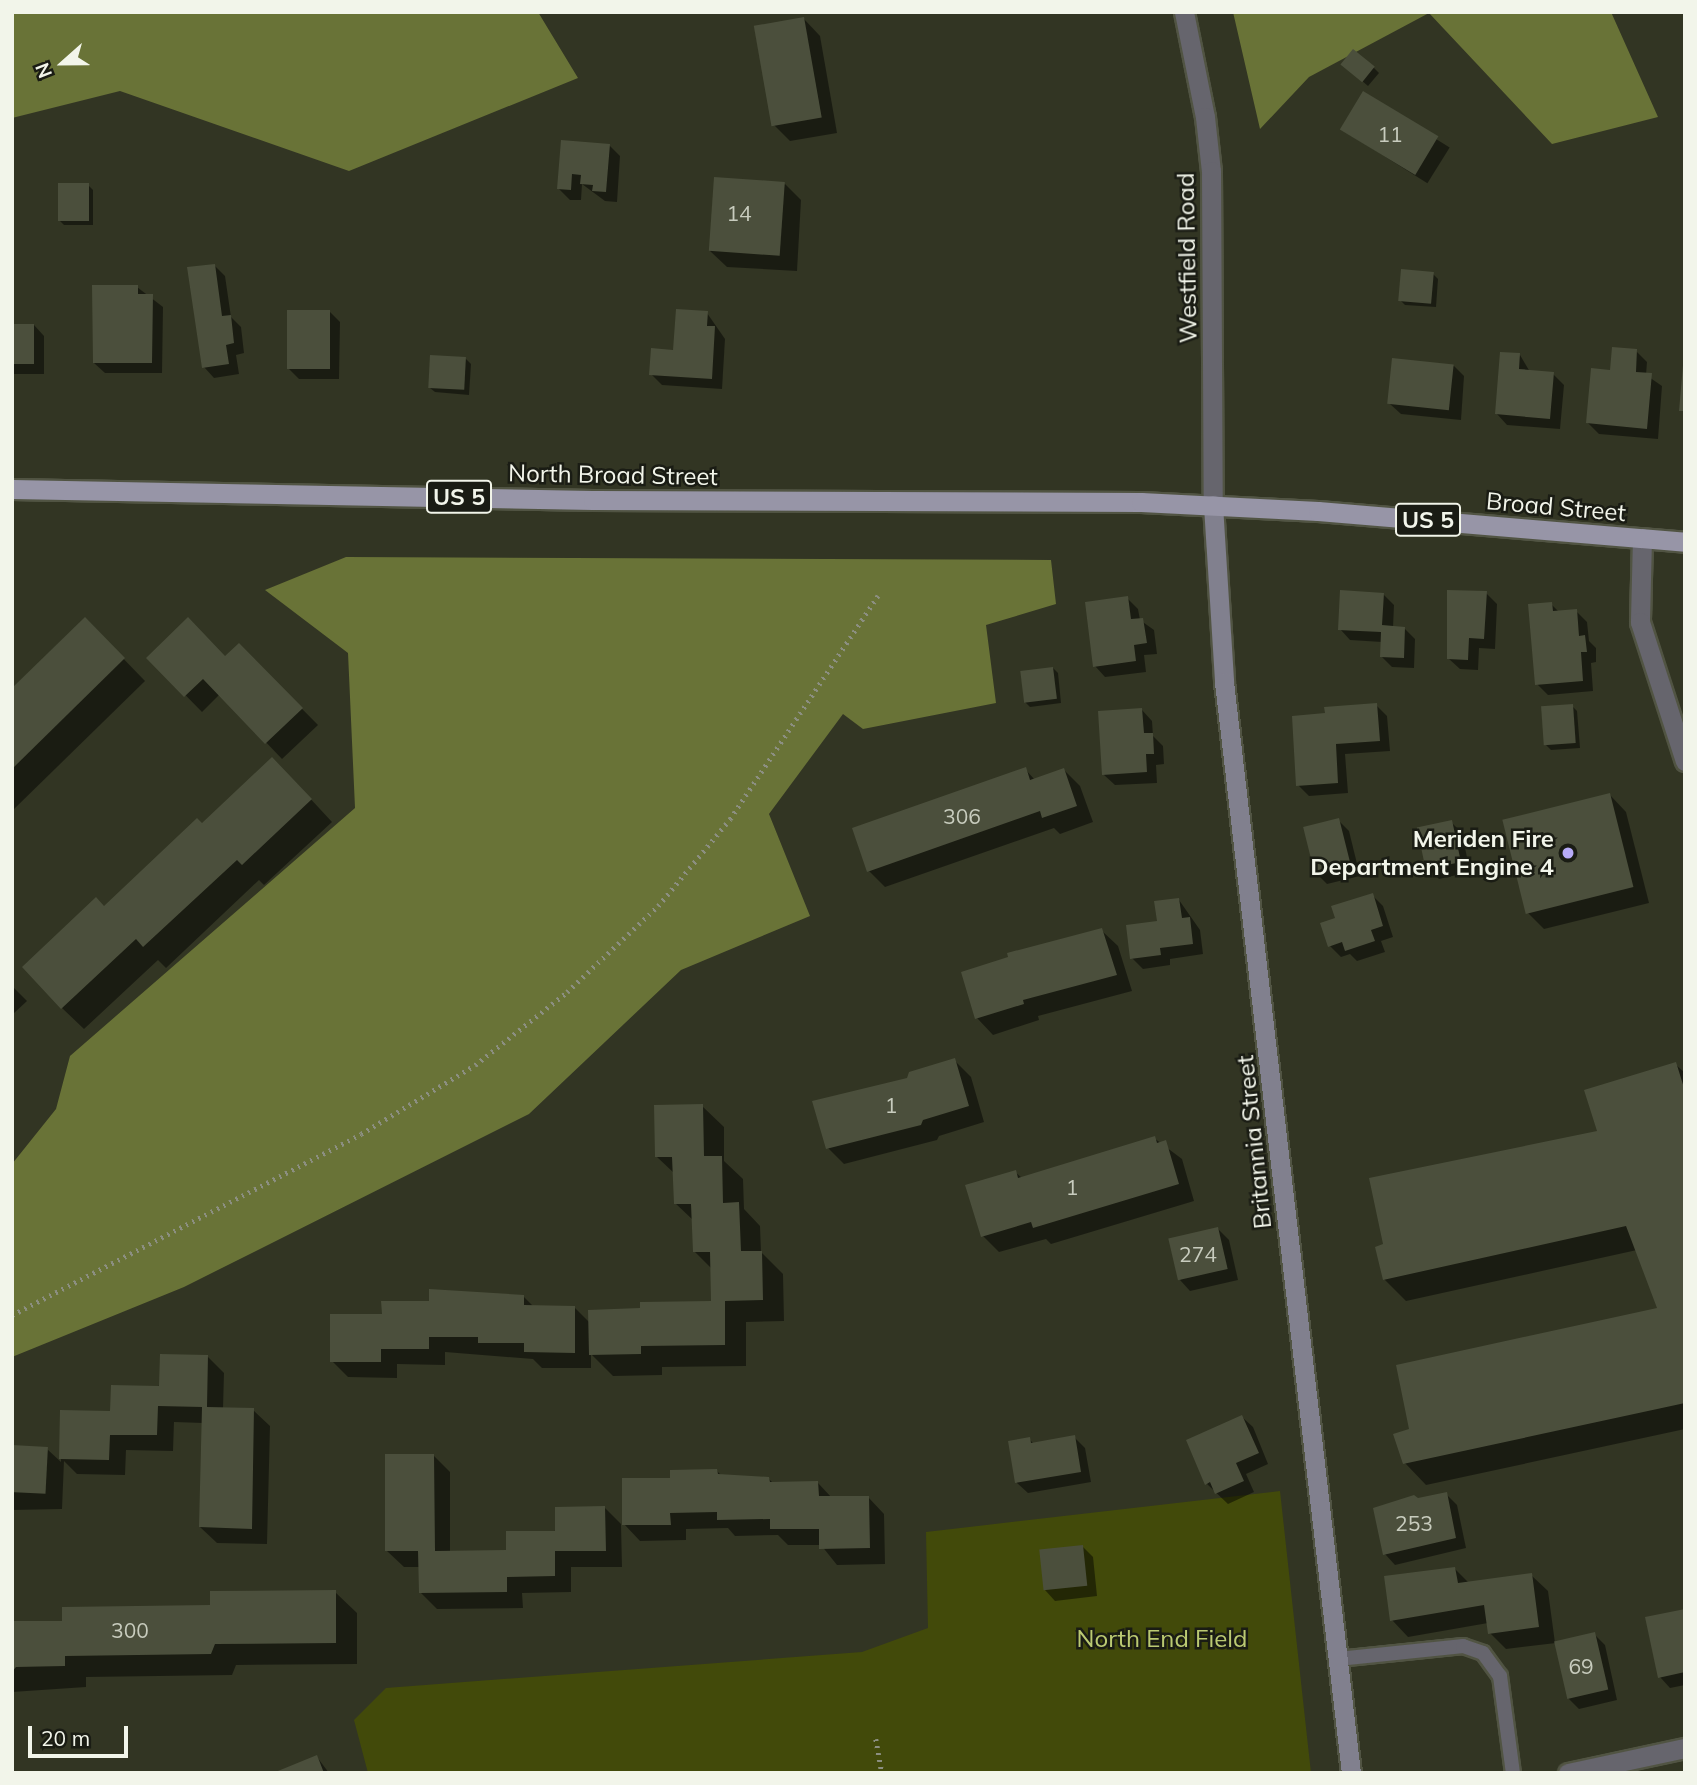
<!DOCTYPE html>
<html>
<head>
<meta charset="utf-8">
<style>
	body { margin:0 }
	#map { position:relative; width:1697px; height:1785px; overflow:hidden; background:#323523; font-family:Mulish,sans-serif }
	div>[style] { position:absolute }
	.green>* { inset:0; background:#424a0a }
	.forest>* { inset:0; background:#697337 }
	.shadow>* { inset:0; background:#0007; transform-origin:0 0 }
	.building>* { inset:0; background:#4b4f3c; transform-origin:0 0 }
	.path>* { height:4.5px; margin-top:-2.25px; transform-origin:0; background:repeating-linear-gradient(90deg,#8c8f81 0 2px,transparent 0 7px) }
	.roads { filter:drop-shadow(2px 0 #515443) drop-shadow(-2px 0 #515443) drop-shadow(0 2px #515443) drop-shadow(0 -2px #515443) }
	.service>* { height:14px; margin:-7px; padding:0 7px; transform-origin:7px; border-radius:7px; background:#66656d }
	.minor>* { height:19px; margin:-9.5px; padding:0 9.5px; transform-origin:9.5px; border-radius:9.5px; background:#66656d }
	.tertiary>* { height:19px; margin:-9.5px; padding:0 9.5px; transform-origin:9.5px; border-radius:9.5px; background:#66656d }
	.secondary>* { height:19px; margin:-9.5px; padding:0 9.5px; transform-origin:9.5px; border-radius:9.5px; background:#81808e }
	.primary>* { height:19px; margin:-9.5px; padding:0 9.5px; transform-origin:9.5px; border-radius:9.5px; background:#9795a7 }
	.dots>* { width:19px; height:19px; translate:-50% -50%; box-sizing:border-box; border:4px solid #1a1c14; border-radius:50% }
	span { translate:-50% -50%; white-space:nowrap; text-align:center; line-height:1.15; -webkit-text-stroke:5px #1a1c14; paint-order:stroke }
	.number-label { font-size:21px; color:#c8ccbe }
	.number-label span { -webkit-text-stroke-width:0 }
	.shield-label span { padding:2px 5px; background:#1a1c14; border:2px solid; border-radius:5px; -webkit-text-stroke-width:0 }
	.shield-label { font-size:23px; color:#f2f5ea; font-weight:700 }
	.street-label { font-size:24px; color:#f2f5ea }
	.poi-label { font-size:24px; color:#f2f5ea; font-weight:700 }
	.right { translate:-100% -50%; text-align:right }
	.park-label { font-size:24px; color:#bbca72 }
	.frame { position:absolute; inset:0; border:14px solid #f2f5ea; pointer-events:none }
	.north { position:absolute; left:28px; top:28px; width:70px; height:70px; -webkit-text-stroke:5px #1a1c14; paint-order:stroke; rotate:249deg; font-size:19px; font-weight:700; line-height:28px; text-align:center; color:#f2f5ea }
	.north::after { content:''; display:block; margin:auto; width:24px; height:32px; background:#f2f5ea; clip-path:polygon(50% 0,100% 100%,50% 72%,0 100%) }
	.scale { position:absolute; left:28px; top:1726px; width:100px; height:32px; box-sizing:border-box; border:4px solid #f2f5ea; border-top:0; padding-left:9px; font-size:21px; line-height:24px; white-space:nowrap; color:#f2f5ea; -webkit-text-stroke:5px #1a1c14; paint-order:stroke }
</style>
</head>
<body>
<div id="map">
	<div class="green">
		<div style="clip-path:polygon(1280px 1491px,1311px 1773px,368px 1773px,354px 1720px,386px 1688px,862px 1652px,928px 1628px,926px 1532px)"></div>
	</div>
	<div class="forest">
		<div style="clip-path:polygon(12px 12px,538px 12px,578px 78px,349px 171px,120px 91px,12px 118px)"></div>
		<div style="clip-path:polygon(1233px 12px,1611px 12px,1658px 117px,1552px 144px,1429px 13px,1309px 77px,1260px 129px)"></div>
		<div style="clip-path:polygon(346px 557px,1051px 560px,1056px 604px,986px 625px,996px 703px,863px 729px,843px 714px,769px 814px,810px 916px,681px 970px,529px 1114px,184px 1287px,12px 1357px,12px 1164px,56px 1109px,70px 1056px,355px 808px,348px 653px,265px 590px)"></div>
	</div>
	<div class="shadow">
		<div style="clip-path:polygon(804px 19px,820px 36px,837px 133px,790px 141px,774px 125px)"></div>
		<div style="clip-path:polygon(1374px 68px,1379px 73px,1368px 86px,1348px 69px)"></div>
		<div style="left:1364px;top:94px;width:101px;height:42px;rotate:32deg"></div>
		<div style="clip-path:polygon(562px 142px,609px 145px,620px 156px,617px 202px,605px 201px,582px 184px,581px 200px,570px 200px,559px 189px)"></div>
		<div style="clip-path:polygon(785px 184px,801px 200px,797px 271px,727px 267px,710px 251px)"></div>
		<div style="clip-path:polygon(88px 185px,93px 190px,93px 225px,64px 225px,59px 220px)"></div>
		<div style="clip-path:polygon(214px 265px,225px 276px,231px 317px,241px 327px,244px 353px,236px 355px,239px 374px,214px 378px,204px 367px)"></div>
		<div style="clip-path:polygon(1433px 274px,1438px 279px,1436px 307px,1405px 305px,1400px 300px)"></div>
		<div style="clip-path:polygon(137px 287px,163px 307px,162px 373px,105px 373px,94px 363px)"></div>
		<div style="clip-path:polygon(329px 311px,340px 322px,339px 379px,299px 379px,288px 368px)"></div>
		<div style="clip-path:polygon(707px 313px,725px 339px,722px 389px,662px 385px,651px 374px)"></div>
		<div style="clip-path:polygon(34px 325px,44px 336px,44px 374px,12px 374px,12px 326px)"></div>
		<div style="clip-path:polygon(1636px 351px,1647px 362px,1646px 375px,1662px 386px,1658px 439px,1599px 434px,1588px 423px,1612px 372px)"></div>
		<div style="clip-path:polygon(1520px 355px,1530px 372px,1553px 374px,1564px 385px,1560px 429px,1507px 425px,1497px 414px)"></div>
		<div style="clip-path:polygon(466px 359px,471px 364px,469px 395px,435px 392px,430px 388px)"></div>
		<div style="clip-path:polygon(1454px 366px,1464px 376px,1461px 420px,1401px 414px,1390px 404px)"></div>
		<div style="clip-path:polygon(1486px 593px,1497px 604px,1495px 649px,1479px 648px,1478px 670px,1460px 669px,1449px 659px)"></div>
		<div style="clip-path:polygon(1383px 594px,1394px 605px,1393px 628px,1404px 628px,1415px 639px,1414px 668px,1392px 667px,1381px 656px,1382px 642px,1350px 640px,1340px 629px)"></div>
		<div style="clip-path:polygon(1127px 598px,1138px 609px,1140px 620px,1154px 630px,1157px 654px,1144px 655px,1146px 672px,1105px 677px,1095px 666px)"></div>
		<div style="clip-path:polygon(1551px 604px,1559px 612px,1576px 611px,1587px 622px,1589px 641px,1596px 648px,1596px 662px,1591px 663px,1593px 691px,1548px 695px,1537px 684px)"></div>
		<div style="clip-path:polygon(85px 619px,145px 681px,12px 811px,12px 690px)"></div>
		<div style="clip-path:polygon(239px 645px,318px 725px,282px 759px,220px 694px,202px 712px,149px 658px,226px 658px)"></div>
		<div style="clip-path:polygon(1053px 668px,1058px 673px,1061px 703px,1030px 707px,1025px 702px)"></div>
		<div style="clip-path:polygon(1376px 705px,1387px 716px,1390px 751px,1345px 754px,1348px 793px,1309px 796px,1298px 785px,1327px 715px)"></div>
		<div style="clip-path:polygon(1572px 706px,1577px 711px,1580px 748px,1551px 750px,1546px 745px)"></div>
		<div style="clip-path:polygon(1142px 710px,1152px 721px,1153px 736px,1163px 746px,1164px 764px,1156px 765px,1157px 783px,1115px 785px,1104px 775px)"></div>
		<div style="clip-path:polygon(1025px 769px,1035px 780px,1064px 770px,1080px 786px,1093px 822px,1060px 834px,1054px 828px,885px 887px,869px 871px)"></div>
		<div style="clip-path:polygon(294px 781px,332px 822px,264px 885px,259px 880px,166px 968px,158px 960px,84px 1029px,62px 1008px,104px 908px,202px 825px)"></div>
		<div style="clip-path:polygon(1610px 795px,1626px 812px,1649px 903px,1544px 929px,1528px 913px)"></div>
		<div style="clip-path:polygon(1338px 820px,1349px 831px,1360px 876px,1327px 884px,1316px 873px)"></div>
		<div style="clip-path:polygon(1451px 822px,1462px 833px,1470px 872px,1439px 879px,1428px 868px)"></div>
		<div style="clip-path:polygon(1372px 895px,1383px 906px,1393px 937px,1381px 941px,1385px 952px,1357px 961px,1350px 954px,1341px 957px,1330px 946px,1337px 919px)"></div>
		<div style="clip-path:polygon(1179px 900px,1200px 930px,1203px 954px,1170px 959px,1170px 965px,1143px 969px,1132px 958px)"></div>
		<div style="clip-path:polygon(1101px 930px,1118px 946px,1132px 991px,1038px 1016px,1039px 1020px,993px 1035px,977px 1018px)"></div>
		<div style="clip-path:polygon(12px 986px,27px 1001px,12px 1015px)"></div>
		<div style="clip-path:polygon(954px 1060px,971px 1077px,984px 1122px,939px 1136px,937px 1140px,844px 1164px,828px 1148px,815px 1103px,909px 1079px)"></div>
		<div style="clip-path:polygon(1675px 1064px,1685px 1073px,1685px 1429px,1426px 1485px,1405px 1463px,1412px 1430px,1659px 1310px,1637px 1250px,1406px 1301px,1384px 1279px,1600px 1132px)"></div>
		<div style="clip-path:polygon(702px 1106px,724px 1127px,724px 1161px,743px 1179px,744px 1209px,760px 1226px,761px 1252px,783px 1274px,784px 1321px,746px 1322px,746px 1366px,662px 1367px,662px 1375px,613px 1376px,591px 1354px,591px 1368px,542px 1368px,533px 1359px,445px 1352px,445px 1365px,397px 1364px,397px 1378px,348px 1377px,332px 1361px,383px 1316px,431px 1303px,524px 1297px,534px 1307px,574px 1307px,590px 1323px,641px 1310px,713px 1303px,712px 1269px,694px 1251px,694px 1221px,675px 1203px,675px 1174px,657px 1157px)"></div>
		<div style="clip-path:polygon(1154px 1138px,1182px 1159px,1194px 1201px,1051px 1244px,1046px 1239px,999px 1252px,983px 1236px,1015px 1172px,1022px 1178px)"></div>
		<div style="clip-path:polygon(1218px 1229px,1229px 1240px,1238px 1280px,1190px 1291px,1180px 1280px)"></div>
		<div style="clip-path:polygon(208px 1357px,224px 1373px,223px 1409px,253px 1410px,270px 1426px,267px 1544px,217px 1543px,200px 1527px,203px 1423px,174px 1422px,173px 1451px,126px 1450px,125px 1475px,77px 1474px,64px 1461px,62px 1509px,12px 1510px,12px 1447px,47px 1449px,61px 1462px,61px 1412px,112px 1413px)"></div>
		<div style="clip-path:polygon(1242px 1417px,1253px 1427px,1268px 1464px,1246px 1474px,1254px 1492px,1228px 1504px,1207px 1484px)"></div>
		<div style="clip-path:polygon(1074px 1437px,1085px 1448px,1091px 1482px,1028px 1493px,1017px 1483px,1029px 1439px,1034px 1444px)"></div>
		<div style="clip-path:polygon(433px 1455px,450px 1472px,450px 1552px,508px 1552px,605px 1508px,621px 1524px,622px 1567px,571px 1567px,571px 1592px,522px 1593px,523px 1608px,437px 1609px,421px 1593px,420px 1567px,404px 1567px,387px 1551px)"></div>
		<div style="clip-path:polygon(717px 1471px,722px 1476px,769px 1479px,774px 1484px,818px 1483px,832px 1498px,868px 1497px,884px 1514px,885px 1564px,837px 1565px,821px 1545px,788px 1545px,778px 1535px,735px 1536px,728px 1528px,686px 1529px,686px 1540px,640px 1541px,624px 1524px,672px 1480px)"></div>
		<div style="clip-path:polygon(1446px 1494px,1457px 1505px,1466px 1548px,1395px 1565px,1385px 1554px,1417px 1500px)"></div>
		<div style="clip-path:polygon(1082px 1546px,1093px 1557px,1097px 1596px,1055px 1601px,1045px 1590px)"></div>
		<div style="clip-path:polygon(1455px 1569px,1469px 1583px,1531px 1575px,1548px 1591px,1555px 1643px,1594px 1634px,1605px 1645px,1617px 1700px,1579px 1709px,1568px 1698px,1556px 1643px,1506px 1649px,1490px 1633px,1488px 1623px,1408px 1637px,1392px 1620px)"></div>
		<div style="clip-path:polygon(335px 1592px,357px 1613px,357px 1664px,236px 1665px,232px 1675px,86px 1677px,86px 1687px,12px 1692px,12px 1623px,64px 1622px)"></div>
		<div style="clip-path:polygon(1685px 1610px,1685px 1685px,1670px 1688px,1660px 1677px)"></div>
		<div style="clip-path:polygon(317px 1757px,329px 1773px,277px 1773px)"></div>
	</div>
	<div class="building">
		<div style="left:804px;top:17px;width:102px;height:51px;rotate:80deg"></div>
		<div style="left:1353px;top:49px;width:28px;height:20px;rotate:39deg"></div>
		<div style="left:1363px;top:91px;width:88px;height:45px;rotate:31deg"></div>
		<div style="clip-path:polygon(561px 140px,610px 144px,606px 192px,592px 191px,593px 185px,580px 184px,581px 175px,572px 174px,571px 190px,557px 189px)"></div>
		<div style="left:714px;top:177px;width:71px;height:74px;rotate:4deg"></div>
		<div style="left:58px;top:183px;width:31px;height:38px"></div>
		<div style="clip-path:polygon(215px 264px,222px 316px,231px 315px,234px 343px,226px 345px,229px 364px,202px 368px,187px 267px)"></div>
		<div style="left:1401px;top:269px;width:33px;height:32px;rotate:5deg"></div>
		<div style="clip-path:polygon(92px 285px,138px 285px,138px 294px,153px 294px,152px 363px,93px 363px)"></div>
		<div style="clip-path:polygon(676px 309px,708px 311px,707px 326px,715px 326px,712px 379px,649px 375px,651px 348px,673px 350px)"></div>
		<div style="left:287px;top:310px;width:43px;height:59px"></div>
		<div style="left:12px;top:324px;width:22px;height:40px"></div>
		<div style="clip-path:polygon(1612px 347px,1637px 349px,1636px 372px,1652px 373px,1647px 429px,1586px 423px,1591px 368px,1610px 370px)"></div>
		<div style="clip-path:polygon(1500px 352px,1520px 353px,1519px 369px,1554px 372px,1550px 419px,1495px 414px)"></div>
		<div style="left:430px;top:355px;width:36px;height:33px;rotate:3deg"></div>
		<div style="left:1392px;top:358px;width:62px;height:46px;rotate:6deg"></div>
		<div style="clip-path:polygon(1683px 365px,1685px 365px,1685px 411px,1679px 411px)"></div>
		<div style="clip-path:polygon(1340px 590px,1384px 593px,1382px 625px,1405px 627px,1404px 658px,1380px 657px,1381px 632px,1338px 630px)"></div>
		<div style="clip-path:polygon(1447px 590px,1487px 591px,1484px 639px,1469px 638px,1468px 660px,1447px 659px)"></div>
		<div style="clip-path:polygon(1128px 596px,1131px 619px,1143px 618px,1147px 643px,1134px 645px,1136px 661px,1093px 667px,1085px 602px)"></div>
		<div style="clip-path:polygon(1552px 602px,1553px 611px,1577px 609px,1579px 636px,1585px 635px,1587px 652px,1581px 652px,1583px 681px,1535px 685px,1528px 604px)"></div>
		<div style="clip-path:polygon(85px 617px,125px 658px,12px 769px,12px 688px)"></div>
		<div style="clip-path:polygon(188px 617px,225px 656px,239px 643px,303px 708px,265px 744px,203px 679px,184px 697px,146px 658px)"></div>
		<div style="left:1053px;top:667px;width:32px;height:33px;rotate:83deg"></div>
		<div style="clip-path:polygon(1377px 703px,1380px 741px,1336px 744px,1338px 783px,1296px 786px,1292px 716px,1325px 713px,1324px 707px)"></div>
		<div style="left:1573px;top:704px;width:39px;height:32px;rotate:86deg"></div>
		<div style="clip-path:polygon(1142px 708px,1144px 733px,1153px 733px,1154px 754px,1146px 754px,1147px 772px,1102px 775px,1098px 711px)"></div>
		<div style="clip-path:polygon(272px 757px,312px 799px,242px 865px,237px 860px,143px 947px,136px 939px,61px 1009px,22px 967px,96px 897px,104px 906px,197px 818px,202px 823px)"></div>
		<div style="clip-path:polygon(1026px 767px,1030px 780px,1064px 768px,1077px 806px,1042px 818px,1040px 811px,867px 872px,852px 828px)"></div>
		<div style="left:1610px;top:793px;width:97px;height:111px;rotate:76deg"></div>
		<div style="left:1339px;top:818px;width:49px;height:37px;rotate:76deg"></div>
		<div style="left:1452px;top:820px;width:43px;height:36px;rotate:78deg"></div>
		<div style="clip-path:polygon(1373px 893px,1383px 926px,1371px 930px,1375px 941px,1345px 951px,1342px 942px,1328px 947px,1320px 923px,1335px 918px,1331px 906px)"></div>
		<div style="clip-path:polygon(1179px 898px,1182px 918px,1190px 917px,1193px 944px,1160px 948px,1161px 955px,1130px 959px,1126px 925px,1157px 921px,1154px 901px)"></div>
		<div style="clip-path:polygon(1102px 928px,1117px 975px,1023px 1000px,1024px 1004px,975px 1019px,961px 972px,1008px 957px,1007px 953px)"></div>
		<div style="clip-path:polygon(955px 1058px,969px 1106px,923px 1120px,921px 1125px,826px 1149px,812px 1101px,907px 1078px,909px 1072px)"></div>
		<div style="clip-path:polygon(1676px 1062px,1685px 1091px,1685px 1403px,1403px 1464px,1393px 1434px,1409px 1429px,1396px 1365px,1657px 1308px,1626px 1226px,1383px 1280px,1375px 1247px,1383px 1244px,1369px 1178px,1597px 1131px,1584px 1090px)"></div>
		<div style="clip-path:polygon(703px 1104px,704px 1156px,722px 1156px,723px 1203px,739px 1202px,741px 1251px,762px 1251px,763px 1300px,725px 1301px,725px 1345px,641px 1346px,641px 1354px,589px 1355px,588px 1310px,640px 1308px,640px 1302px,711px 1301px,710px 1252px,693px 1252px,691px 1204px,674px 1204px,672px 1157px,655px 1157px,654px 1105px)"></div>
		<div style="clip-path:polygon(1155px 1136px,1157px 1143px,1166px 1140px,1179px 1184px,1033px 1228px,1031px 1222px,981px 1237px,965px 1185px,1016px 1170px,1018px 1178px)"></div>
		<div style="left:1218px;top:1227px;width:43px;height:51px;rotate:77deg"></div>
		<div style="clip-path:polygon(429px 1289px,524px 1295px,524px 1305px,575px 1306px,575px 1353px,524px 1352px,524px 1343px,478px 1343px,478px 1337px,429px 1337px,429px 1349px,381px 1349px,381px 1362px,330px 1362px,330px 1314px,382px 1314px,381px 1301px,429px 1301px)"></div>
		<div style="clip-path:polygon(160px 1354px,208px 1355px,207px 1407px,254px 1408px,252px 1529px,199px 1527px,202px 1407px,158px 1406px,157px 1435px,110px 1435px,109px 1460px,59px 1459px,60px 1410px,110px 1411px,111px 1385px,159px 1386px)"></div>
		<div style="clip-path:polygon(1242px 1415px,1259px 1453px,1236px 1463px,1244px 1481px,1215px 1494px,1210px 1482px,1205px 1485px,1186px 1440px)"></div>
		<div style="clip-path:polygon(1075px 1435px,1081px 1472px,1015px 1483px,1008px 1441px,1030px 1437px,1031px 1443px)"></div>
		<div style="left:12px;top:1445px;width:36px;height:47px;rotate:3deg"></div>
		<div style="clip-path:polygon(385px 1454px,434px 1454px,435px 1551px,506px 1550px,506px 1531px,555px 1531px,555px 1507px,605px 1506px,606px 1551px,555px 1551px,555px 1576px,507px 1577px,507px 1592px,419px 1593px,418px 1551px,385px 1551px)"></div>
		<div style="clip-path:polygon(717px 1469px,718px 1474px,769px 1477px,770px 1482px,818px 1481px,819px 1496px,869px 1496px,870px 1548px,819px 1549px,819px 1529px,770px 1529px,770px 1519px,717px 1520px,717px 1512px,670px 1513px,671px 1525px,622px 1525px,622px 1478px,670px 1478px,670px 1470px)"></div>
		<div style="clip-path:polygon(1447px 1492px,1456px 1538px,1383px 1555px,1373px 1508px,1414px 1495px,1418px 1498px)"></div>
		<div style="left:1083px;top:1545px;width:41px;height:44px;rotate:84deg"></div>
		<div style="clip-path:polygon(1455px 1567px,1458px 1583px,1532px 1573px,1539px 1627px,1488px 1634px,1484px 1605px,1390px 1621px,1384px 1576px)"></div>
		<div style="clip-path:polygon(336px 1590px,336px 1643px,215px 1644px,211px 1654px,65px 1656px,65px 1666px,16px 1667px,12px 1672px,12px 1621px,62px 1621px,62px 1607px,210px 1605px,210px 1591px)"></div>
		<div style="clip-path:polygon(1685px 1609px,1685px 1672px,1658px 1678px,1645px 1617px)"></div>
		<div style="left:1595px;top:1632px;width:59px;height:42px;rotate:77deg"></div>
		<div style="clip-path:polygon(317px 1755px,324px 1773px,273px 1773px)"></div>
	</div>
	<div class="path">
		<div style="left:12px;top:1315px;width:393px;rotate:-27.4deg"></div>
		<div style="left:361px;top:1134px;width:133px;rotate:-31.2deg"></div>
		<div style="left:475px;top:1065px;width:117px;rotate:-38.4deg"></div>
		<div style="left:567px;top:992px;width:125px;rotate:-43.4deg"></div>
		<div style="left:658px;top:906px;width:113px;rotate:-50.4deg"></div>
		<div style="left:730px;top:819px;width:268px;rotate:-56.5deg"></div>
		<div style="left:876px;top:1739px;width:35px;rotate:80deg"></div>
	</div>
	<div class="roads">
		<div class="service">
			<div style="left:1338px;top:1659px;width:126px;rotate:-5.9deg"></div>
			<div style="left:1463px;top:1646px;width:21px;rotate:19deg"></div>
			<div style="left:1483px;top:1653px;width:29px;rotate:54deg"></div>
			<div style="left:1500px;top:1676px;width:98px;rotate:82.4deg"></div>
		</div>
		<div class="minor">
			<div style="left:1642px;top:538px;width:84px;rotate:91.4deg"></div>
			<div style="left:1640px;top:622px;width:146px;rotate:72.1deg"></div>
			<div style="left:1568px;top:1773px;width:120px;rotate:-12.1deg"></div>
		</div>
		<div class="tertiary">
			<div style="left:1184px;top:12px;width:107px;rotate:78.7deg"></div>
			<div style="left:1205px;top:117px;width:54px;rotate:83.7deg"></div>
			<div style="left:1211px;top:171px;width:334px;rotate:89.7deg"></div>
		</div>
		<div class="secondary">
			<div style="left:1213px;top:505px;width:177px;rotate:86.4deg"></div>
			<div style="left:1224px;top:682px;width:1098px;rotate:83.36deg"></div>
		</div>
		<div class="primary">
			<div style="left:12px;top:489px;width:581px;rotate:1.08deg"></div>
			<div style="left:593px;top:500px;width:548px;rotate:0.21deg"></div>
			<div style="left:1141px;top:502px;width:177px;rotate:2.9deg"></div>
			<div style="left:1318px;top:511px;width:368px;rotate:4.8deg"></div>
		</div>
	</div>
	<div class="dots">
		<div style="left:1568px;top:853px;background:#b7abf8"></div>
	</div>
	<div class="number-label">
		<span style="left:1390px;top:134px">11</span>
		<span style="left:739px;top:213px">14</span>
		<span style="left:962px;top:816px">306</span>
		<span style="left:891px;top:1105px">1</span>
		<span style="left:1072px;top:1187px">1</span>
		<span style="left:1198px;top:1254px">274</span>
		<span style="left:1414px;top:1523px">253</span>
		<span style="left:130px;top:1630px">300</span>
		<span style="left:1581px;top:1666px">69</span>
	</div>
	<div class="shield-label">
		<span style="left:459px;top:497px">US 5</span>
		<span style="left:1428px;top:520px">US 5</span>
	</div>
	<div class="street-label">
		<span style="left:1187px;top:258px;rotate:-91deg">Westfield Road</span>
		<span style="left:613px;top:475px;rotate:1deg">North Broad Street</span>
		<span style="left:1556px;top:507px;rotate:5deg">Broad Street</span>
		<span style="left:1254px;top:1142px;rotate:-96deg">Britannia Street</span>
	</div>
	<div class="poi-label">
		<span class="right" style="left:1554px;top:853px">Meriden Fire<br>Department Engine 4</span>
	</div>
	<div class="park-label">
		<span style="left:1162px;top:1639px">North End Field</span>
	</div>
	<div class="frame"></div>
	<div class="north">N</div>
	<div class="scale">20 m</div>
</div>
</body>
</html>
